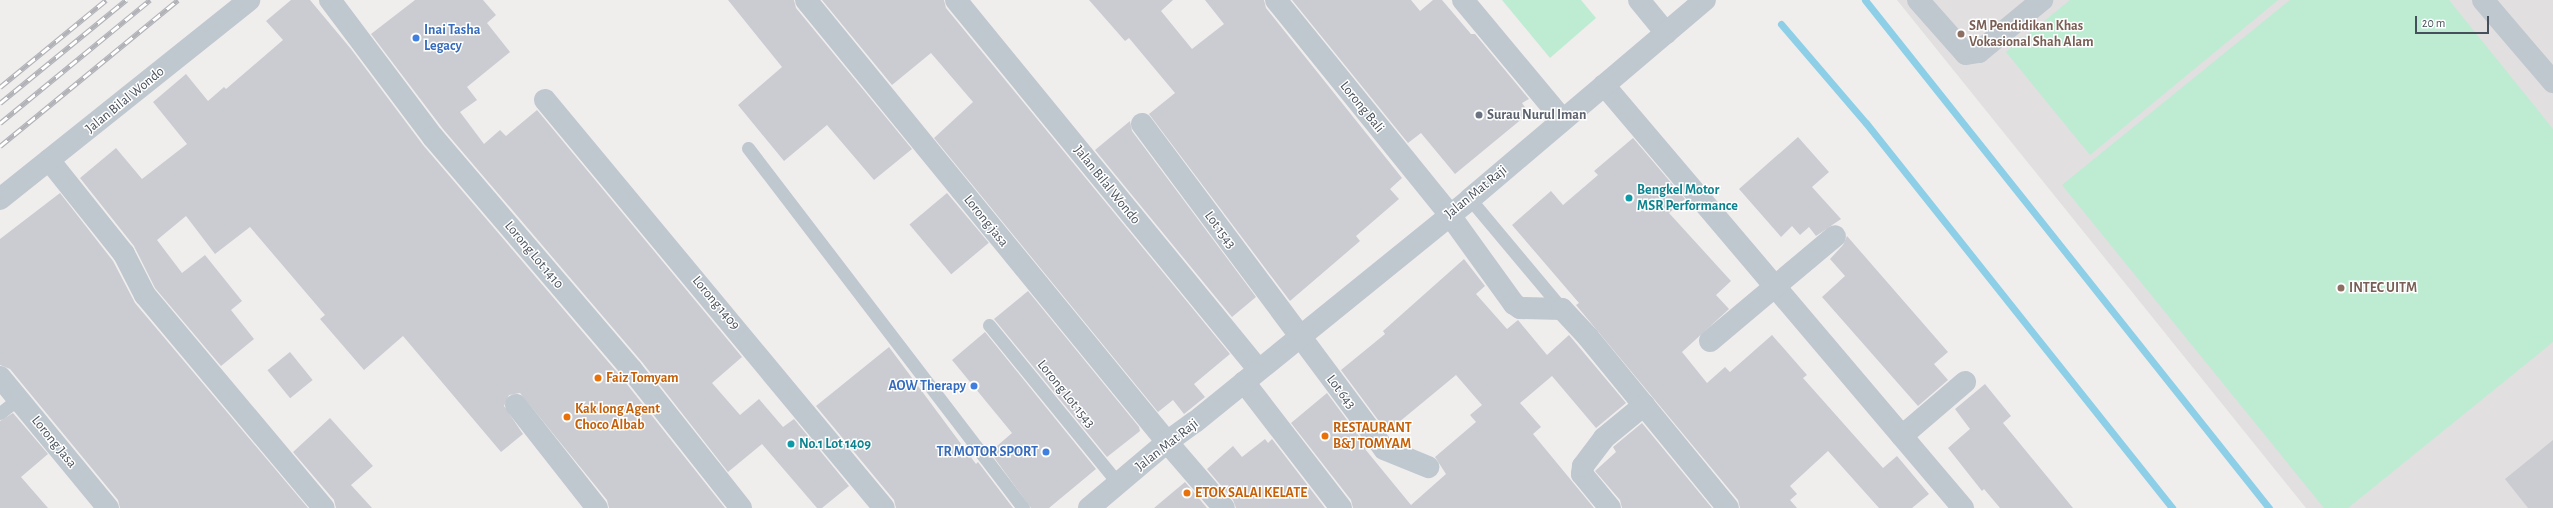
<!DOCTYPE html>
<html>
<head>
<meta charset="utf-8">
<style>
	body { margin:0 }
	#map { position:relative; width:2553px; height:508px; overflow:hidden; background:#f0eded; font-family:"Alegreya Sans",sans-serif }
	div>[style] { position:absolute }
	.education>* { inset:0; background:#e1dfdf }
	.green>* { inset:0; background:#bdecd2 }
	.stream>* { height:7px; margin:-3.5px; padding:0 3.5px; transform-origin:3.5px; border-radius:3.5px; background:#8dcfe7 }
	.building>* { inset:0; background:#caccd2; transform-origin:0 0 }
	.service>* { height:13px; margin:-6.5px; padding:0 6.5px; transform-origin:6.5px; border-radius:6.5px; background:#bfc7cf }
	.minor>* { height:22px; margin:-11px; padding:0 11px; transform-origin:11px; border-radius:11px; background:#bfc7cf }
	.tertiary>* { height:22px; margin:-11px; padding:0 11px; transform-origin:11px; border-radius:11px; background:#bfc7cf }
	.rail>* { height:4.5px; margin-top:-2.25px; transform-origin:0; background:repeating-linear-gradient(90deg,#fff 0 9px,#b0b2b7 0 18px); box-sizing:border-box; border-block:1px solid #b0b2b7 }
	.dots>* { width:11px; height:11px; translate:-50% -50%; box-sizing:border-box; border:2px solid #fff; border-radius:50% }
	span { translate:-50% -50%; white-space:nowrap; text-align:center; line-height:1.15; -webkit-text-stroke:3px #fff; paint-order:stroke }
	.education-label { font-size:14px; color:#785e54; font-weight:700 }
	.left { translate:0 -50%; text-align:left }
	.shop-label { font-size:14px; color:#366cbe; font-weight:700 }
	.right { translate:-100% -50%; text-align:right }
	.street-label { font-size:14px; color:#47505a }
	.worship-label { font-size:14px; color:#5b616d; font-weight:700 }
	.culture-label { font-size:14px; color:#0d838f; font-weight:700 }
	.food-label { font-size:14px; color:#c56008; font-weight:700 }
	.scale { position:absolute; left:2415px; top:16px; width:74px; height:18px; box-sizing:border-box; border:2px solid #47505a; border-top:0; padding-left:5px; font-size:12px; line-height:14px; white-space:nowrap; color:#47505a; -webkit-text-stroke:3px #fff; paint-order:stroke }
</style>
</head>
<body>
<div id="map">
	<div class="education">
		<div style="clip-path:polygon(1897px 0,2553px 0,2553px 508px,2306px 508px)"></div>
	</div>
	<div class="green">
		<div style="clip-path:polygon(1502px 0,1581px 0,1596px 18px,1550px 58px)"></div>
		<div style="clip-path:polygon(2070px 0,2278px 0,2090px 155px,2006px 52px)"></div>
		<div style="clip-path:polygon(2290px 0,2449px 0,2553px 129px,2553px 342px,2348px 508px,2324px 508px,2062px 185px)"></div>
	</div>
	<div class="stream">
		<div style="left:1865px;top:0;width:649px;rotate:51.51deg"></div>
		<div style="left:1781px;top:24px;width:130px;rotate:49.4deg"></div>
		<div style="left:1866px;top:123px;width:492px;rotate:51.5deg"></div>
	</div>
	<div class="building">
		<div style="clip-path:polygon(291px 0,310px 0,351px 49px,423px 145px,622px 378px,725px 508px,609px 508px,607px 500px,520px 393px,509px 395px,504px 406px,523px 434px,501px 452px,403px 336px,364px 370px,320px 319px,325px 315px,250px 227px,215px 254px,186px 216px,157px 240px,182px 273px,205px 255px,242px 301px,231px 310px,254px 339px,221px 366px,155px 288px,134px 246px,80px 178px,116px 148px,142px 179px,187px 144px,153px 102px,186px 74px,208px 101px,224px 87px,226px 89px,283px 40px,266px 21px)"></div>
		<div style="clip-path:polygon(415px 0,483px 0,496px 15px,487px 23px,510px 52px,467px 87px,477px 100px,460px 112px,484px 144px,500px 130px,506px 136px,537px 110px,742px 357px,712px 383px,740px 415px,759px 399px,783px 427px,794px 419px,849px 486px,822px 508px,817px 508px,762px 444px,728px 472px,642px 362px,443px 129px,371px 34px)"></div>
		<div style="clip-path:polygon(728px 0,794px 0,796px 8px,912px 149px,874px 180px,827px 125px,784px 161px,738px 105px,782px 67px)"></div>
		<div style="clip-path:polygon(822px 0,944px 0,946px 8px,1230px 354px,1194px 384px,1205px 397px,1184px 414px,1173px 400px,1158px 412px,934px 138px,973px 102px,931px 53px,892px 85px)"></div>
		<div style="clip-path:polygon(1089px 0,1173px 0,1161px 11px,1192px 49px,1224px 24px,1205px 0,1264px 0,1266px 8px,1402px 178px,1390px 189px,1399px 199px,1356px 236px,1360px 241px,1290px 301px,1149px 114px,1175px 93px,1129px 38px,1125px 41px)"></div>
		<div style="clip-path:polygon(1292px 0,1411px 0,1420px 11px,1433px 0,1442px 0,1471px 34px,1475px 34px,1529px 99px,1522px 103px,1529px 113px,1455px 174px,1421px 133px,1408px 143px)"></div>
		<div style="clip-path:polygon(1130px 121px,1132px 131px,1256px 297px,1232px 317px,1095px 150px)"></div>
		<div style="clip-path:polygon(1798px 137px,1829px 172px,1812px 187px,1841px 219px,1816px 236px,1809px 227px,1800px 235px,1792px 226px,1781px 237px,1739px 189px)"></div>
		<div style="clip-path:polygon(1633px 138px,1685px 199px,1669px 213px,1731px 281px,1716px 295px,1729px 309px,1682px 352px,1707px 383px,1725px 367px,1730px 372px,1772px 335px,1807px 375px,1803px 378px,1883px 468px,1897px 456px,1929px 494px,1912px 508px,1879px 508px,1828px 451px,1790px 486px,1797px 494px,1790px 500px,1797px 508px,1740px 508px,1738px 500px,1576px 305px,1579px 303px,1512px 225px,1551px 191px,1563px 205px,1598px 175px,1594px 171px)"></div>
		<div style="clip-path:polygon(60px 193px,113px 261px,135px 303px,308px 508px,120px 508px,118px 500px,10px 369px,0 365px,0 239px)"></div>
		<div style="left:947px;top:193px;width:65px;height:49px;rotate:50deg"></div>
		<div style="clip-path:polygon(1847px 236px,1948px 352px,1934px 364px,1948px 380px,1918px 406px,1822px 297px,1845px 276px,1830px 259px,1843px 245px)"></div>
		<div style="clip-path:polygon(1464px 259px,1485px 286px,1476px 294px,1507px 329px,1518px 320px,1547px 355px,1569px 335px,1626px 403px,1596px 428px,1552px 376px,1520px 403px,1541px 427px,1533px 434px,1594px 508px,1353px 508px,1351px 500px,1291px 423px,1327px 393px,1367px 447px,1365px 449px,1411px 505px,1446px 474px,1435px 457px,1476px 422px,1470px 415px,1482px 405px,1456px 375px,1387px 432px,1341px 370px,1385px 334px,1383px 331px)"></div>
		<div style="clip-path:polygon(1028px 291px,1139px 427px,1140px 431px,1107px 457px,994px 319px)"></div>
		<div style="clip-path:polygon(985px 332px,1096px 469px,1049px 508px,1031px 508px,990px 452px,1012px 433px,952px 360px)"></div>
		<div style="clip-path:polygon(889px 347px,976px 464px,978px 462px,1013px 508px,896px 508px,894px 500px,816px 406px)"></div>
		<div style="left:290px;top:352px;width:36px;height:29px;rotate:51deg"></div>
		<div style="clip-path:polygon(1985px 384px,2011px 416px,2003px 423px,2073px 508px,2000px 508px,1984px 489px,1982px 491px,1948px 448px,1970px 429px,1955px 409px)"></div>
		<div style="clip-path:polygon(13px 413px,48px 454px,21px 477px,48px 508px,0 508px,0 421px)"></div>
		<div style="clip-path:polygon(330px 418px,373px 466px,351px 485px,372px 508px,336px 508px,334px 500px,293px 452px)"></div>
		<div style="clip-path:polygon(1642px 423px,1712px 508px,1622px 508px,1620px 500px,1595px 471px,1616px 452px,1613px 447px)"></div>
		<div style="clip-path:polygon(1265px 439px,1268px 443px,1272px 439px,1325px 508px,1236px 508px,1233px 500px,1207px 469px,1233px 446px,1242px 457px)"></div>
		<div style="clip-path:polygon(2553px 440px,2553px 508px,2528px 508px,2505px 479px)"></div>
		<div style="clip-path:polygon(1185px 482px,1207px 508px,1154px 508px)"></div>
	</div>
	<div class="service">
		<div style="left:748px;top:148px;width:453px;rotate:52.6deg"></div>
		<div style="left:1470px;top:199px;width:143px;rotate:50.1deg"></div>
		<div style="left:989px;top:325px;width:204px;rotate:50.8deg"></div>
		<div style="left:0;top:413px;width:23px;rotate:-38deg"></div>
	</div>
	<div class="minor">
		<div style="left:330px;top:0;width:171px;rotate:53.1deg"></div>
		<div style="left:433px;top:137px;width:306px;rotate:49.5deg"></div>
		<div style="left:632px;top:370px;width:176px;rotate:51.7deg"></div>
		<div style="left:806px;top:0;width:571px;rotate:50.76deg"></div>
		<div style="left:1167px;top:442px;width:87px;rotate:49.2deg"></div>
		<div style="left:956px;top:0;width:477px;rotate:50.7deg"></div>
		<div style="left:1276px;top:0;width:275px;rotate:51deg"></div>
		<div style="left:1449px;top:214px;width:111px;rotate:54.2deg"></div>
		<div style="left:1514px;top:304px;width:7px;rotate:34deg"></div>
		<div style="left:1520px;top:308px;width:42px;rotate:1.4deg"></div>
		<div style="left:1562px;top:309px;width:38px;rotate:47deg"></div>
		<div style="left:1588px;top:337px;width:221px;rotate:50.7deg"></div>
		<div style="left:1463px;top:0;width:156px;rotate:50.2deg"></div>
		<div style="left:1639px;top:0;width:43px;rotate:50.7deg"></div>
		<div style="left:1918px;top:0;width:72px;rotate:48.4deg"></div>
		<div style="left:1966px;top:54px;width:13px;rotate:-9deg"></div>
		<div style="left:1979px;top:52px;width:82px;rotate:-39.5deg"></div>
		<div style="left:2483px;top:0;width:108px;rotate:49.5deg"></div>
		<div style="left:1604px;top:85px;width:555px;rotate:49.68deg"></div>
		<div style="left:545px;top:100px;width:530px;rotate:50.28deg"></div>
		<div style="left:1142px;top:124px;width:405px;rotate:53.3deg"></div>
		<div style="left:1384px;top:449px;width:48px;rotate:22.2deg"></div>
		<div style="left:49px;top:160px;width:120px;rotate:51.4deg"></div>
		<div style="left:124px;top:254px;width:46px;rotate:62.9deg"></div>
		<div style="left:145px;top:295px;width:278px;rotate:50deg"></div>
		<div style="left:0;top:199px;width:319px;rotate:-38.6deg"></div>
		<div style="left:1710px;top:341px;width:163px;rotate:-40deg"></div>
		<div style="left:0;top:377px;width:170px;rotate:50.5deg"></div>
		<div style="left:1244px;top:382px;width:159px;rotate:52.4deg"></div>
		<div style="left:516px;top:405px;width:131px;rotate:51.8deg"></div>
		<div style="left:1902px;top:436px;width:83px;rotate:-40.6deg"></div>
		<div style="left:1610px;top:508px;width:44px;rotate:-129.5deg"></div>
		<div style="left:1582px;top:474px;width:8px;rotate:-83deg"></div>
		<div style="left:1583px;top:466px;width:35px;rotate:-53deg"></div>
		<div style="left:1604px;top:438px;width:52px;rotate:-39.5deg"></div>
	</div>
	<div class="tertiary">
		<div style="left:1089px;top:508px;width:102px;rotate:-40.2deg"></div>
		<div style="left:1167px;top:442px;width:34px;rotate:-36deg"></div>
		<div style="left:1195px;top:422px;width:354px;rotate:-39deg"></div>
		<div style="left:1470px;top:199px;width:308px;rotate:-40.3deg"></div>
	</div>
	<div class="rail">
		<div style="left:0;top:87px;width:137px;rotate:-39.4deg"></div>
		<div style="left:0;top:103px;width:163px;rotate:-39.3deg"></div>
		<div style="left:0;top:123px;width:194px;rotate:-39.4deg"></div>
		<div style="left:0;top:146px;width:230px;rotate:-39.4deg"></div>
	</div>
	<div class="dots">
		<div style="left:1961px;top:34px;background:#8d6e63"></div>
		<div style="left:416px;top:38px;background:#3f7fe0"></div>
		<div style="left:1479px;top:115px;background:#6b7280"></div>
		<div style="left:1629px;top:198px;background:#0f9aa8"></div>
		<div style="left:2341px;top:288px;background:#8d6e63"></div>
		<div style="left:598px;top:378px;background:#e8710a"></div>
		<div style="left:974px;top:386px;background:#3f7fe0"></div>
		<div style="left:567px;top:417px;background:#e8710a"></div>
		<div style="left:1325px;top:436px;background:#e8710a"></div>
		<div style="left:791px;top:444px;background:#0f9aa8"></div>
		<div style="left:1046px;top:452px;background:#3f7fe0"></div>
		<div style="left:1187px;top:493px;background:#e8710a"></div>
	</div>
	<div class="education-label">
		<span class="left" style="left:1969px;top:34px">SM Pendidikan Khas<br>Vokasional Shah Alam</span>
		<span class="left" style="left:2349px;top:288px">INTEC UITM</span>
	</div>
	<div class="shop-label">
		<span class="left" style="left:424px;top:38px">Inai Tasha<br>Legacy</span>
		<span class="right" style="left:966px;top:386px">AOW Therapy</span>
		<span class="right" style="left:1038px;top:452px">TR MOTOR SPORT</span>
	</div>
	<div class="street-label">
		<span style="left:125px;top:100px;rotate:-39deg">Jalan Bilal Wondo</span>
		<span style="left:1362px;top:107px;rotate:51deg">Lorong Bali</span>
		<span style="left:1107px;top:185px;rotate:51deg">Jalan Bilal Wondo</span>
		<span style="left:1476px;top:192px;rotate:-39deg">Jalan Mat Raji</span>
		<span style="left:986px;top:221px;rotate:51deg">Lorong jasa</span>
		<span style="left:1220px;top:230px;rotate:54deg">Lot 1543</span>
		<span style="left:534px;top:255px;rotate:50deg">Lorong Lot 1410</span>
		<span style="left:716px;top:303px;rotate:50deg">Lorong 1409</span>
		<span style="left:1341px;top:392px;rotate:53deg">Lot 643</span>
		<span style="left:1066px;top:394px;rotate:51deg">Lorong Lot 1543</span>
		<span style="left:54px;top:442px;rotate:51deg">Lorong Jasa</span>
		<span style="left:1167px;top:445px;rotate:-38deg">Jalan Mat Raji</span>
	</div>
	<div class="worship-label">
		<span class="left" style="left:1487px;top:115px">Surau Nurul Iman</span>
	</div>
	<div class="culture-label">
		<span class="left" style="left:1637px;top:198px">Bengkel Motor<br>MSR Performance</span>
		<span class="left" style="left:799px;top:444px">No.1 Lot 1409</span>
	</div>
	<div class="food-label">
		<span class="left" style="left:606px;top:378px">Faiz Tomyam</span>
		<span class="left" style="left:575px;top:417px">Kak long Agent<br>Choco Albab</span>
		<span class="left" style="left:1333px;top:436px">RESTAURANT<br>B&amp;J TOMYAM</span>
		<span class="left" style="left:1195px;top:493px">ETOK SALAI KELATE</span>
	</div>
	<div class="scale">20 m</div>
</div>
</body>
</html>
